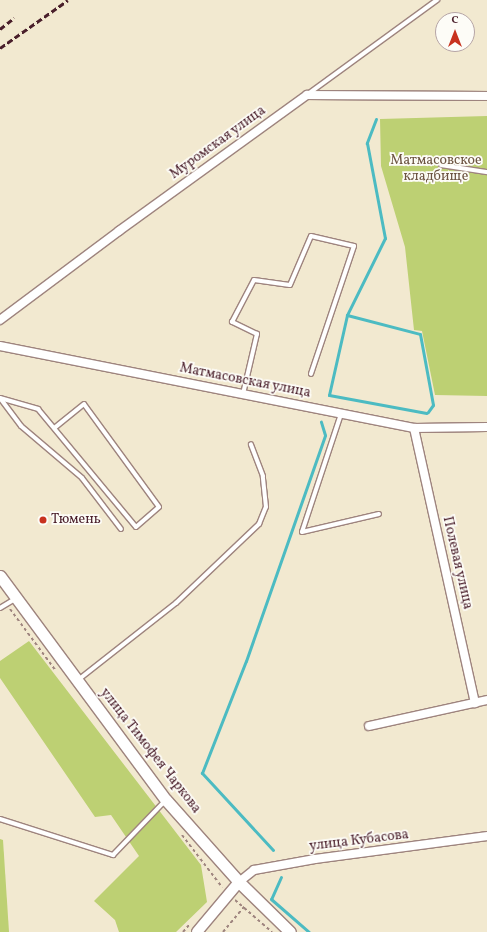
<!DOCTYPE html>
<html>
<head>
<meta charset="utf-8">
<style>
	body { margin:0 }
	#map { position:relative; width:487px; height:932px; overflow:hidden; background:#f2e9d0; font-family:Vollkorn,serif }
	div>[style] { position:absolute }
	.green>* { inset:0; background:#bdd073 }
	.stream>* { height:3px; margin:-1.5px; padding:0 1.5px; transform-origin:1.5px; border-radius:1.5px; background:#4cbbc2 }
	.path>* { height:2px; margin-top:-1px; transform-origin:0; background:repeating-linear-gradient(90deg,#9e847e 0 3px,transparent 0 6px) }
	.roads { filter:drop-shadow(1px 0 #9e847e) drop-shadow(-1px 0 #9e847e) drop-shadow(0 1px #9e847e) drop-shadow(0 -1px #9e847e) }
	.service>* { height:4px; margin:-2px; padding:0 2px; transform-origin:2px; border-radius:2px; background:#fff }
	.minor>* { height:8px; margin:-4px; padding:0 4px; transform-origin:4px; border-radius:4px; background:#fff }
	.tertiary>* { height:10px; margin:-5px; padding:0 5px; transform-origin:5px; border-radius:5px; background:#fff }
	.secondary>* { height:11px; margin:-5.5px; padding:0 5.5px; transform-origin:5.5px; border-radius:5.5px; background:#fff }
	.rail>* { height:3px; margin-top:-1.5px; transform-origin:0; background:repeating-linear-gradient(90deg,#4a1f2b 0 6px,transparent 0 9px) }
	.dots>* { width:11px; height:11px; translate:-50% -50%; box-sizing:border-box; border:2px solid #fdfcf7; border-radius:50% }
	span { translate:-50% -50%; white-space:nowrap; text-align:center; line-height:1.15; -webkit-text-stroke:3.5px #fdfcf7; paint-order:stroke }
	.street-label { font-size:14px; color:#4a1f2b }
	.park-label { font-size:14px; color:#6c5441 }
	.poi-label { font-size:14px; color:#4a1f2b }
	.left { translate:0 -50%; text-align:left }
	.north { position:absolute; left:435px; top:12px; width:40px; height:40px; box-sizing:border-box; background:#fdfcf7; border:1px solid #b5a4a5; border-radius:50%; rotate:0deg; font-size:11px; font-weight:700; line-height:16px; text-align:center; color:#4a1f2b }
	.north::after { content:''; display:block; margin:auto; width:14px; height:18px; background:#c8321e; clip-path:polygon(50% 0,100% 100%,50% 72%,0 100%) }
</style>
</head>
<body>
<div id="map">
	<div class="green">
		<div style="clip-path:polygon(487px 116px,487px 396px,435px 395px,422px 331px,414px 330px,405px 247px,381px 166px,380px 119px)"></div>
		<div style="clip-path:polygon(29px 641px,201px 865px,207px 902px,176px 932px,119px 932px,115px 920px,94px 901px,139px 856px,111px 815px,95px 817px,0 678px,0 661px)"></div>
		<div style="clip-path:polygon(0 839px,3px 840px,9px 932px,0 932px)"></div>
	</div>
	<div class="stream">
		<div style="left:376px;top:119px;width:26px;rotate:111deg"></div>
		<div style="left:367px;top:143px;width:97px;rotate:79.3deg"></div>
		<div style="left:385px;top:238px;width:86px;rotate:116.3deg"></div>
		<div style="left:347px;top:315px;width:82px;rotate:102.7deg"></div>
		<div style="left:329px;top:395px;width:99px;rotate:10.5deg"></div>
		<div style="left:347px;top:315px;width:75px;rotate:14.6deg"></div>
		<div style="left:420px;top:334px;width:72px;rotate:79.6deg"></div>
		<div style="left:433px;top:405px;width:9px;rotate:126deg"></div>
		<div style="left:273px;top:850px;width:105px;rotate:-132.7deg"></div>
		<div style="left:202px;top:773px;width:120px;rotate:-68.6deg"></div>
		<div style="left:246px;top:661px;width:239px;rotate:-70.7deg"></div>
		<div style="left:325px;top:435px;width:14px;rotate:-107deg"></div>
		<div style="left:281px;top:877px;width:24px;rotate:114deg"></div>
		<div style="left:271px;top:899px;width:50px;rotate:41deg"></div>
	</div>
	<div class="path">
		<div style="left:10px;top:609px;width:77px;rotate:53.4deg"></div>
		<div style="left:182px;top:835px;width:66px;rotate:52.4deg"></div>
		<div style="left:235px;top:900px;width:49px;rotate:40.9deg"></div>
		<div style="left:183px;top:932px;width:11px;rotate:-49deg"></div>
		<div style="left:223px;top:932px;width:33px;rotate:-50deg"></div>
	</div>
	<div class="roads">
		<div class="service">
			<div style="left:308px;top:94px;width:160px;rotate:-36.1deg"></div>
			<div style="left:441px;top:165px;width:47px;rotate:8.7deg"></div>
			<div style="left:243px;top:394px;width:62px;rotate:-76.9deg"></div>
			<div style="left:257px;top:334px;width:28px;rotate:-154deg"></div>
			<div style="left:232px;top:322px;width:47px;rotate:-62.4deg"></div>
			<div style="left:254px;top:280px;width:36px;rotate:8deg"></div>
			<div style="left:290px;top:285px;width:53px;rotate:-66.8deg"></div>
			<div style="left:311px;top:236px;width:44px;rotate:13.1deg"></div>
			<div style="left:354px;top:246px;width:135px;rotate:108.6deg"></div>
			<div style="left:0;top:398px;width:40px;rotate:16deg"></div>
			<div style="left:38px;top:409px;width:153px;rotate:50.3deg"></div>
			<div style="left:136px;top:527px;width:30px;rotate:-41deg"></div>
			<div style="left:159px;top:507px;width:127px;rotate:-126.1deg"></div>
			<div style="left:84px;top:404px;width:38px;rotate:141deg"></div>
			<div style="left:0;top:398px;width:35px;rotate:53deg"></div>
			<div style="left:21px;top:426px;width:80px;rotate:40.4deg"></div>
			<div style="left:82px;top:478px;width:64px;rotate:52.6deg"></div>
			<div style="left:341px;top:414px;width:124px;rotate:108.3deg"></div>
			<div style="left:302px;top:532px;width:79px;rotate:-13.2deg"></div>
			<div style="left:0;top:608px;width:17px;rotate:-31deg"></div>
			<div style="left:78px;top:680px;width:125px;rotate:-38.2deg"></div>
			<div style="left:176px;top:603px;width:115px;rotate:-43.6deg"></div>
			<div style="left:259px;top:524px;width:18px;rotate:-68deg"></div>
			<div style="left:266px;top:507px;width:31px;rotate:-96deg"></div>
			<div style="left:263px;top:476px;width:34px;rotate:-111deg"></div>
			<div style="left:0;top:819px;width:119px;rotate:17.7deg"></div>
			<div style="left:113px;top:855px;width:76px;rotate:-46.1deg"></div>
		</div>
		<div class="minor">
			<div style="left:0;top:320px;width:149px;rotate:-36.8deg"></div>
			<div style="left:119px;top:231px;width:232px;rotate:-35.9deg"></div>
			<div style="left:307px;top:95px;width:180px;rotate:0.3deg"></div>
			<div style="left:0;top:346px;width:422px;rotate:11.2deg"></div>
			<div style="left:414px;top:428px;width:73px;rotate:-0.8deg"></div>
			<div style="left:414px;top:428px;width:282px;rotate:77.5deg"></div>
			<div style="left:369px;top:726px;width:121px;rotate:-12.4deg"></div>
			<div style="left:239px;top:882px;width:19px;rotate:-39deg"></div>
			<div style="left:254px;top:870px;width:62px;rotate:-10.2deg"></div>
			<div style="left:315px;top:859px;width:174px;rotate:-7.6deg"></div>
		</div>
		<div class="tertiary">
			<div style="left:197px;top:932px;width:65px;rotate:-50deg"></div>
		</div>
		<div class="secondary">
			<div style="left:0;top:576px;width:279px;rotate:53.5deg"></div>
			<div style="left:166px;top:800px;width:110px;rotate:48.3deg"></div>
			<div style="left:239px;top:882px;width:71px;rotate:44.4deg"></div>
		</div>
	</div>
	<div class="rail">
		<div style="left:0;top:29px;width:18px;rotate:-38deg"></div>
		<div style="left:0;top:48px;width:83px;rotate:-35.2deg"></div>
	</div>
	<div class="dots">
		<div style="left:43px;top:520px;background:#c8321e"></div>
	</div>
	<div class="street-label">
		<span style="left:218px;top:143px;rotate:-36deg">Муромская улица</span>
		<span style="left:245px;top:381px;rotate:11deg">Матмасовская улица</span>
		<span style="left:457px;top:563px;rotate:77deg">Полевая улица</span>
		<span style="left:150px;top:751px;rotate:52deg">улица Тимофея Чаркова</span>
		<span style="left:359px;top:841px;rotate:-7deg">улица Кубасова</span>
	</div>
	<div class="park-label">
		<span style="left:436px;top:169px">Матмасовское<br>кладбище</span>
	</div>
	<div class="poi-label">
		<span class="left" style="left:51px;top:520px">Тюмень</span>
	</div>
	<div class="north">С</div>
</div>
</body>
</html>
